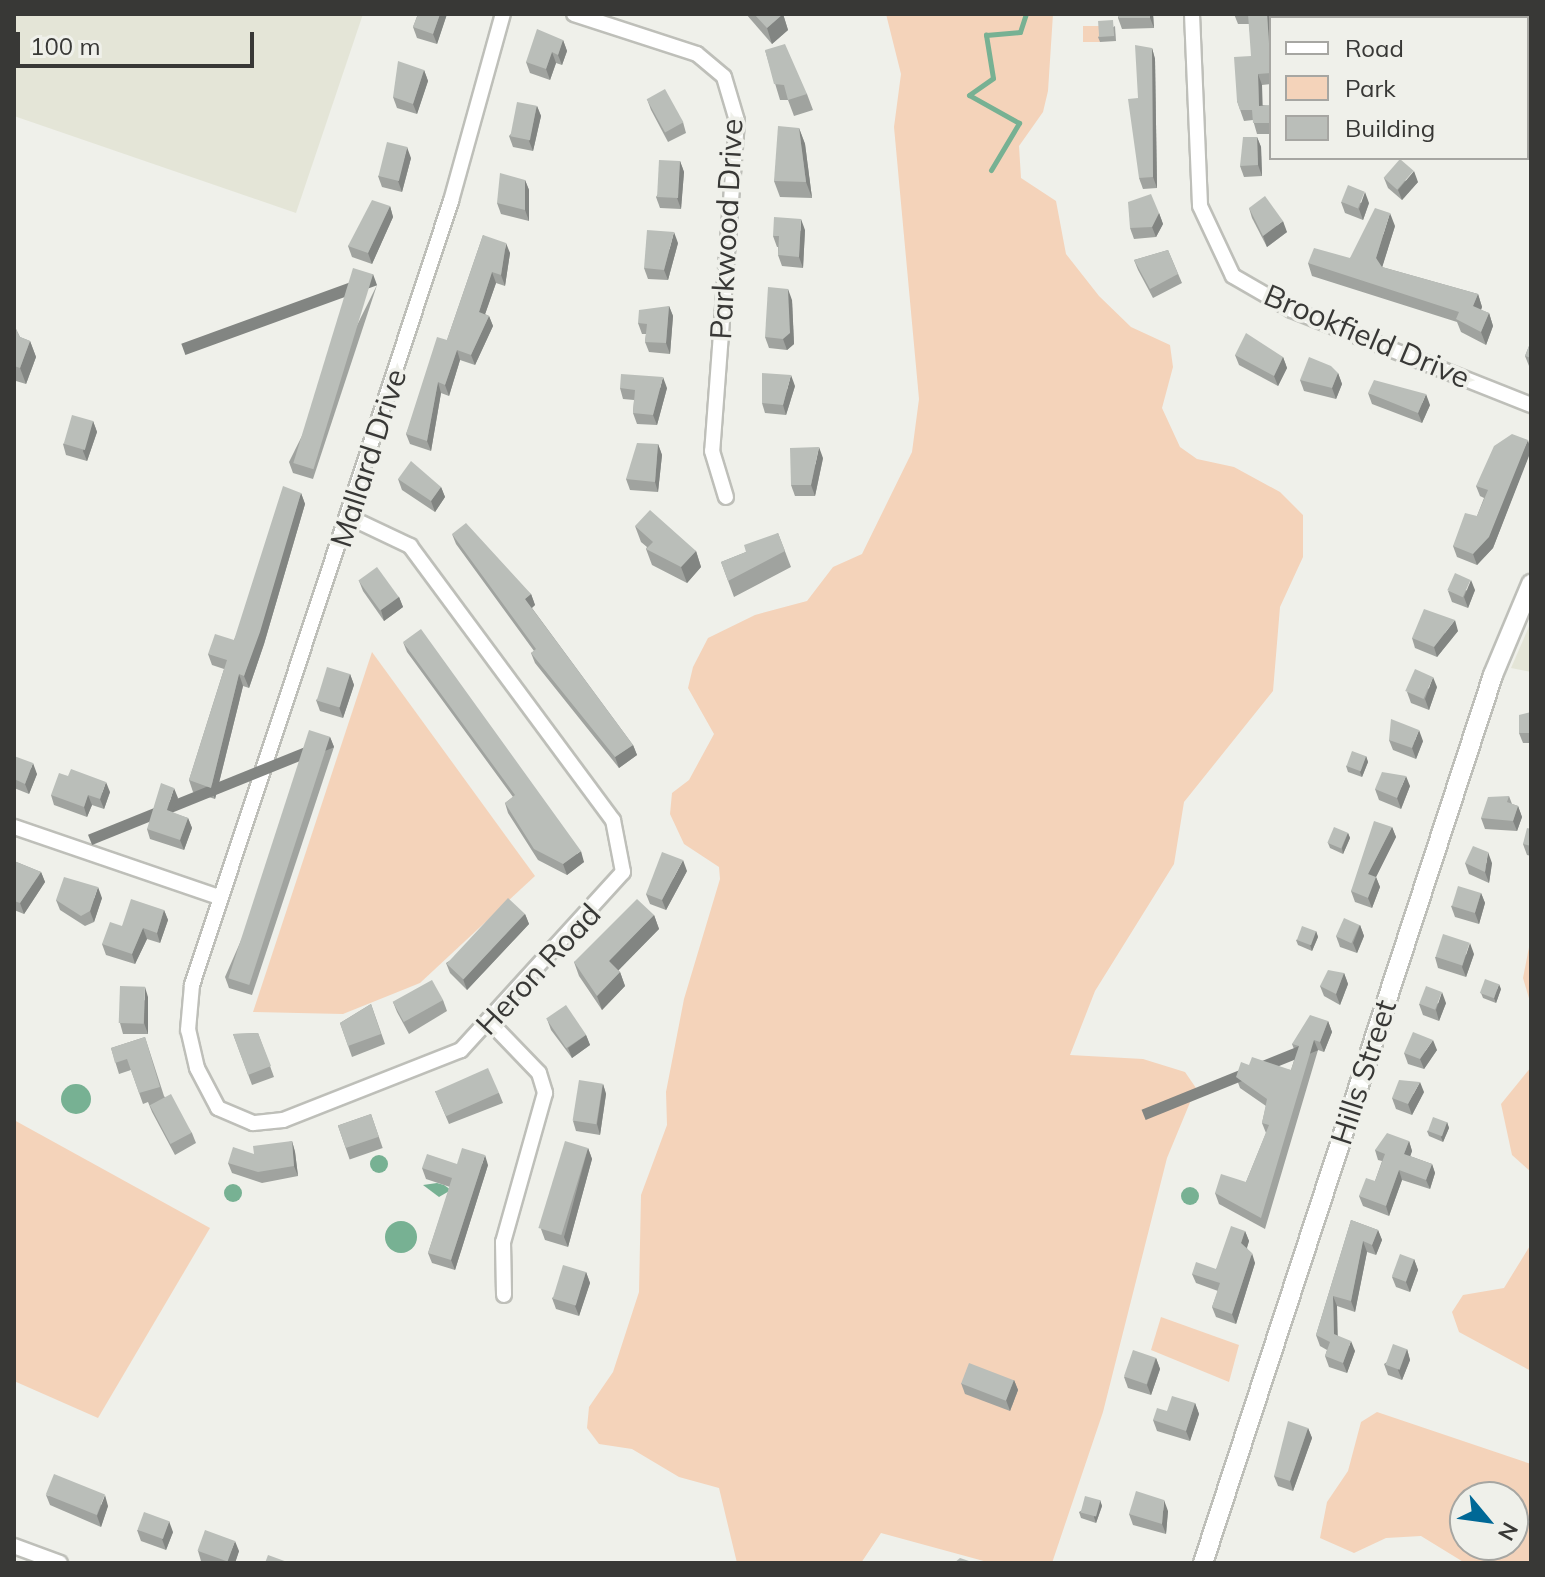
<!DOCTYPE html>
<html>
<head>
<meta charset="utf-8">
<style>
	body { margin:0 }
	#map { position:relative; width:1545px; height:1577px; overflow:hidden; background:#eff0ea; font-family:Mulish,sans-serif }
	div>[style] { position:absolute }
	.built>* { inset:0; background:#e4e5d7 }
	.green>* { inset:0; background:#f4d3ba; transform-origin:0 0 }
	.water>* { inset:0; background:#77b193 }
	.round { border-radius:50% }
	.stream>* { height:5px; margin:-2.5px; padding:0 2.5px; transform-origin:2.5px; border-radius:2.5px; background:#77b193 }
	.roads { filter:drop-shadow(2px 0 #bebfb9) drop-shadow(-2px 0 #bebfb9) drop-shadow(0 2px #bebfb9) drop-shadow(0 -2px #bebfb9) }
	.minor>* { height:14px; margin:-7px; padding:0 7px; transform-origin:7px; border-radius:7px; background:#fff }
	.tertiary>* { height:18px; margin:-9px; padding:0 9px; transform-origin:9px; border-radius:9px; background:#fff }
	.wall>* { inset:0; background:#a0a39f; transform-origin:0 0 }
	.shaded-wall>* { inset:0; background:#828582; transform-origin:0 0 }
	.building>* { inset:0; background:#babeb9; transform-origin:0 0 }
	span { translate:-50% -50%; white-space:nowrap; text-align:center; line-height:1.15; -webkit-text-stroke:7px #eff0ea; paint-order:stroke }
	.street-label { font-size:30px; color:#383836 }
	.frame { position:absolute; inset:0; border:16px solid #383836; pointer-events:none }
	.legend { position:absolute; left:1269px; top:16px; width:260px; height:144px; box-sizing:border-box; background:#eff0ea; border:2px solid #a6a6a2; margin:0; padding:10px 14px; list-style:none; font-size:24px; color:#383836 }
	.legend li { display:flex; align-items:center; gap:16px; height:40px }
	.legend b { width:40px; border:2px solid #a6a6a2 }
	.north { position:absolute; left:1449px; top:1481px; width:80px; height:80px; box-sizing:border-box; background:#eff0ea; border:2px solid #a6a6a2; border-radius:50%; rotate:119deg; font-size:22px; font-weight:700; line-height:32px; text-align:center; color:#383836 }
	.north::after { content:''; display:block; margin:auto; width:28px; height:36px; background:#006896; clip-path:polygon(50% 0,100% 100%,50% 72%,0 100%) }
	.scale { position:absolute; left:16px; top:32px; width:238px; height:36px; box-sizing:border-box; border:4px solid #383836; border-top:0; padding-left:10px; font-size:24px; line-height:28px; white-space:nowrap; color:#383836; -webkit-text-stroke:6px #eff0ea; paint-order:stroke }
</style>
</head>
<body>
<div id="map">
	<div class="built">
		<div style="clip-path:polygon(14px 14px,363px 14px,296px 213px,14px 116px)"></div>
		<div style="clip-path:polygon(1531px 622px,1531px 672px,1511px 668px)"></div>
	</div>
	<div class="green">
		<div style="clip-path:polygon(886px 14px,1053px 14px,1048px 91px,1043px 112px,1019px 146px,1021px 178px,1056px 201px,1066px 254px,1099px 296px,1131px 327px,1170px 345px,1173px 367px,1162px 408px,1180px 447px,1197px 459px,1234px 467px,1280px 492px,1303px 515px,1303px 557px,1280px 607px,1273px 691px,1184px 802px,1174px 864px,1095px 991px,1070px 1055px,1143px 1059px,1185px 1072px,1196px 1088px,1167px 1158px,1103px 1412px,1052px 1563px,991px 1563px,881px 1533px,861px 1563px,737px 1563px,719px 1488px,679px 1477px,632px 1449px,599px 1444px,587px 1428px,589px 1407px,613px 1372px,639px 1292px,641px 1195px,667px 1125px,666px 1092px,684px 999px,720px 879px,719px 867px,684px 844px,670px 814px,672px 793px,689px 780px,714px 734px,688px 688px,693px 667px,708px 638px,755px 615px,807px 601px,833px 567px,862px 554px,912px 452px,919px 399px,894px 127px,901px 74px)"></div>
		<div style="left:1100px;top:26px;width:16px;height:17px;rotate:90deg"></div>
		<div style="clip-path:polygon(372px 652px,535px 876px,420px 983px,343px 1014px,253px 1012px)"></div>
		<div style="clip-path:polygon(1531px 937px,1531px 1005px,1523px 978px)"></div>
		<div style="clip-path:polygon(1531px 1067px,1531px 1172px,1512px 1155px,1501px 1104px)"></div>
		<div style="clip-path:polygon(14px 1120px,210px 1228px,98px 1418px,14px 1381px)"></div>
		<div style="clip-path:polygon(1531px 1244px,1531px 1371px,1459px 1332px,1452px 1312px,1463px 1295px,1504px 1288px)"></div>
		<div style="clip-path:polygon(1161px 1317px,1239px 1345px,1229px 1382px,1151px 1350px)"></div>
		<div style="clip-path:polygon(evenodd,1377px 1412px,1531px 1464px,1531px 1563px,1465px 1563px,1421px 1536px,1386px 1538px,1354px 1553px,1320px 1538px,1327px 1502px,1348px 1471px,1361px 1422px,1377px 1412px,1465px 1497px,1513px 1497px,1513px 1545px,1465px 1545px,1465px 1497px)"></div>
	</div>
	<div class="water">
		<div class="round" style="left:61px;top:1084px;width:30px;height:30px"></div>
		<div class="round" style="left:370px;top:1155px;width:18px;height:18px"></div>
		<div style="clip-path:polygon(437px 1183px,444px 1185px,451px 1190px,439px 1197px,423px 1185px)"></div>
		<div class="round" style="left:224px;top:1184px;width:18px;height:18px"></div>
		<div class="round" style="left:1181px;top:1187px;width:18px;height:18px"></div>
		<div class="round" style="left:385px;top:1221px;width:32px;height:32px"></div>
	</div>
	<div class="stream">
		<div style="left:991px;top:170px;width:55px;rotate:-59.2deg"></div>
		<div style="left:1019px;top:123px;width:57px;rotate:-150.8deg"></div>
		<div style="left:969px;top:95px;width:29px;rotate:-35deg"></div>
		<div style="left:993px;top:78px;width:44px;rotate:-99.2deg"></div>
		<div style="left:986px;top:35px;width:34px;rotate:-5deg"></div>
		<div style="left:1020px;top:32px;width:19px;rotate:-72deg"></div>
	</div>
	<div class="roads">
		<div class="minor">
			<div style="left:574px;top:14px;width:129px;rotate:18deg"></div>
			<div style="left:697px;top:54px;width:35px;rotate:40deg"></div>
			<div style="left:724px;top:77px;width:46px;rotate:73.5deg"></div>
			<div style="left:737px;top:121px;width:331px;rotate:94.3deg"></div>
			<div style="left:712px;top:451px;width:48px;rotate:73.1deg"></div>
			<div style="left:1192px;top:14px;width:192px;rotate:87.6deg"></div>
			<div style="left:1200px;top:206px;width:77px;rotate:64.8deg"></div>
			<div style="left:1233px;top:276px;width:68px;rotate:30deg"></div>
			<div style="left:1292px;top:310px;width:257px;rotate:21.7deg"></div>
			<div style="left:349px;top:517px;width:68px;rotate:25.4deg"></div>
			<div style="left:410px;top:546px;width:341px;rotate:53.5deg"></div>
			<div style="left:613px;top:820px;width:53px;rotate:79.1deg"></div>
			<div style="left:623px;top:872px;width:241px;rotate:132.3deg"></div>
			<div style="left:461px;top:1050px;width:191px;rotate:158.5deg"></div>
			<div style="left:283px;top:1120px;width:30px;rotate:174deg"></div>
			<div style="left:253px;top:1123px;width:38px;rotate:-157deg"></div>
			<div style="left:218px;top:1108px;width:45px;rotate:-117.7deg"></div>
			<div style="left:197px;top:1068px;width:39px;rotate:-103deg"></div>
			<div style="left:188px;top:1030px;width:45px;rotate:-84.9deg"></div>
			<div style="left:192px;top:985px;width:826px;rotate:-71.72deg"></div>
			<div style="left:451px;top:201px;width:194px;rotate:-74.5deg"></div>
			<div style="left:14px;top:827px;width:216px;rotate:18.9deg"></div>
			<div style="left:489px;top:1021px;width:72px;rotate:46.1deg"></div>
			<div style="left:539px;top:1073px;width:21px;rotate:73deg"></div>
			<div style="left:545px;top:1093px;width:155px;rotate:105.7deg"></div>
			<div style="left:503px;top:1242px;width:53px;rotate:88.9deg"></div>
			<div style="left:14px;top:1546px;width:49px;rotate:20.3deg"></div>
		</div>
		<div class="tertiary">
			<div style="left:1203px;top:1563px;width:934px;rotate:-71.91deg"></div>
			<div style="left:1493px;top:675px;width:99px;rotate:-67.3deg"></div>
		</div>
	</div>
	<div class="wall">
		<div style="clip-path:polygon(418px 14px,447px 14px,437px 44px,417px 38px,413px 27px)"></div>
		<div style="clip-path:polygon(746px 14px,783px 14px,788px 30px,772px 44px)"></div>
		<div style="clip-path:polygon(1119px 14px,1153px 14px,1154px 28px,1122px 29px,1118px 18px)"></div>
		<div style="clip-path:polygon(1234px 14px,1271px 14px,1271px 84px,1262px 85px,1262px 105px,1271px 106px,1271px 134px,1257px 134px,1253px 120px,1244px 121px,1237px 101px,1251px 56px,1251px 41px,1249px 24px,1238px 24px)"></div>
		<div style="clip-path:polygon(1115px 26px,1116px 41px,1100px 42px,1098px 37px)"></div>
		<div style="clip-path:polygon(563px 40px,567px 51px,562px 65px,556px 63px,550px 80px,530px 73px,526px 62px)"></div>
		<div style="clip-path:polygon(1152px 48px,1155px 59px,1157px 188px,1143px 189px,1139px 178px)"></div>
		<div style="clip-path:polygon(765px 50px,807px 94px,813px 110px,794px 116px,788px 100px,780px 100px)"></div>
		<div style="clip-path:polygon(424px 70px,428px 81px,417px 114px,397px 108px,393px 97px)"></div>
		<div style="clip-path:polygon(647px 99px,683px 122px,686px 133px,668px 142px,651px 110px)"></div>
		<div style="clip-path:polygon(537px 106px,541px 116px,533px 151px,513px 147px,509px 136px)"></div>
		<div style="clip-path:polygon(799px 128px,805px 144px,812px 198px,780px 197px,774px 181px)"></div>
		<div style="clip-path:polygon(1257px 137px,1261px 147px,1262px 176px,1244px 177px,1240px 166px)"></div>
		<div style="clip-path:polygon(411px 158px,402px 192px,382px 187px,378px 176px)"></div>
		<div style="clip-path:polygon(680px 161px,684px 172px,681px 209px,660px 208px,656px 197px)"></div>
		<div style="clip-path:polygon(1384px 178px,1418px 182px,1402px 200px,1388px 188px)"></div>
		<div style="clip-path:polygon(525px 180px,529px 190px,529px 221px,501px 214px,497px 203px)"></div>
		<div style="clip-path:polygon(1341px 202px,1369px 203px,1363px 220px,1345px 213px)"></div>
		<div style="clip-path:polygon(390px 206px,393px 217px,372px 264px,352px 257px,348px 246px)"></div>
		<div style="clip-path:polygon(1249px 208px,1287px 232px,1267px 247px,1252px 218px)"></div>
		<div style="clip-path:polygon(1159px 213px,1163px 224px,1156px 237px,1134px 239px,1130px 228px)"></div>
		<div style="clip-path:polygon(1395px 226px,1382px 267px,1478px 294px,1482px 307px,1481px 310px,1489px 313px,1493px 326px,1486px 345px,1461px 332px,1457px 322px,1312px 276px,1308px 263px,1350px 258px)"></div>
		<div style="clip-path:polygon(805px 230px,803px 268px,782px 266px,778px 255px,778px 247px,777px 247px,773px 236px)"></div>
		<div style="clip-path:polygon(483px 235px,510px 253px,505px 286px,496px 283px,485px 314px,489px 316px,493px 326px,475px 365px,460px 360px,449px 396px,441px 393px,431px 451px,410px 444px,406px 434px,447px 340px)"></div>
		<div style="clip-path:polygon(678px 243px,668px 280px,648px 279px,644px 268px)"></div>
		<div style="clip-path:polygon(1168px 250px,1182px 283px,1153px 298px,1138px 270px,1134px 260px)"></div>
		<div style="clip-path:polygon(377px 285px,313px 479px,293px 473px,289px 462px)"></div>
		<div style="clip-path:polygon(792px 300px,794px 344px,787px 350px,769px 348px,765px 337px)"></div>
		<div style="clip-path:polygon(669px 306px,673px 316px,670px 354px,649px 352px,645px 342px,646px 334px,642px 334px,638px 323px)"></div>
		<div style="clip-path:polygon(14px 325px,20px 337px,30px 341px,36px 357px,26px 384px,16px 381px,14px 382px)"></div>
		<div style="clip-path:polygon(1531px 341px,1531px 367px,1529px 366px,1525px 356px)"></div>
		<div style="clip-path:polygon(1235px 355px,1283px 357px,1287px 368px,1278px 386px,1239px 365px)"></div>
		<div style="clip-path:polygon(1338px 373px,1342px 384px,1336px 399px,1304px 391px,1300px 380px)"></div>
		<div style="clip-path:polygon(795px 386px,786px 415px,765px 413px,762px 403px)"></div>
		<div style="clip-path:polygon(620px 388px,667px 388px,657px 425px,637px 424px,633px 413px,634px 400px,623px 399px)"></div>
		<div style="clip-path:polygon(1368px 393px,1430px 405px,1422px 423px,1372px 404px)"></div>
		<div style="clip-path:polygon(93px 421px,97px 432px,87px 461px,66px 455px,63px 444px)"></div>
		<div style="clip-path:polygon(658px 444px,662px 455px,658px 492px,630px 490px,626px 479px)"></div>
		<div style="clip-path:polygon(1531px 449px,1493px 548px,1477px 565px,1457px 557px,1453px 546px,1477px 516px,1484px 498px,1480px 496px,1476px 486px)"></div>
		<div style="clip-path:polygon(823px 458px,815px 496px,795px 496px,791px 485px)"></div>
		<div style="clip-path:polygon(398px 479px,441px 487px,445px 497px,435px 512px,402px 490px)"></div>
		<div style="clip-path:polygon(301px 493px,305px 504px,264px 644px,249px 688px,243px 686px,215px 799px,193px 792px,189px 780px,224px 669px,212px 665px,208px 654px,234px 640px)"></div>
		<div style="clip-path:polygon(635px 526px,696px 551px,701px 567px,687px 583px,652px 565px,646px 549px,647px 547px,641px 542px)"></div>
		<div style="clip-path:polygon(778px 533px,791px 567px,734px 597px,721px 562px,746px 552px)"></div>
		<div style="clip-path:polygon(452px 534px,531px 594px,535px 605px,532px 608px,633px 745px,637px 755px,619px 768px,535px 663px,531px 653px,534px 651px,456px 544px)"></div>
		<div style="clip-path:polygon(359px 581px,399px 597px,403px 607px,384px 621px,363px 591px)"></div>
		<div style="clip-path:polygon(1475px 590px,1468px 608px,1452px 602px,1448px 591px)"></div>
		<div style="clip-path:polygon(1458px 631px,1437px 657px,1415px 648px,1412px 638px)"></div>
		<div style="clip-path:polygon(403px 642px,584px 862px,567px 875px,538px 860px,508px 813px,505px 803px,513px 797px,407px 652px)"></div>
		<div style="clip-path:polygon(350px 674px,354px 685px,343px 718px,320px 711px,316px 700px)"></div>
		<div style="clip-path:polygon(1437px 687px,1429px 710px,1411px 703px,1407px 692px)"></div>
		<div style="clip-path:polygon(1531px 712px,1531px 743px,1523px 743px,1519px 733px)"></div>
		<div style="clip-path:polygon(330px 737px,334px 747px,252px 995px,229px 988px,225px 977px)"></div>
		<div style="clip-path:polygon(1389px 740px,1423px 741px,1416px 759px,1393px 750px)"></div>
		<div style="clip-path:polygon(14px 756px,37px 774px,29px 794px,14px 788px)"></div>
		<div style="clip-path:polygon(1366px 756px,1368px 762px,1362px 777px,1348px 772px,1346px 766px)"></div>
		<div style="clip-path:polygon(1410px 786px,1401px 809px,1379px 800px,1375px 789px)"></div>
		<div style="clip-path:polygon(110px 792px,104px 809px,92px 805px,87px 817px,54px 805px,51px 795px)"></div>
		<div style="clip-path:polygon(1509px 796px,1512px 804px,1518px 806px,1522px 817px,1517px 831px,1485px 829px,1481px 818px)"></div>
		<div style="clip-path:polygon(178px 798px,173px 813px,188px 818px,192px 828px,184px 850px,150px 839px,147px 829px)"></div>
		<div style="clip-path:polygon(1392px 827px,1396px 837px,1376px 877px,1380px 887px,1372px 908px,1355px 902px,1351px 891px)"></div>
		<div style="clip-path:polygon(1531px 829px,1531px 856px,1527px 855px,1523px 844px)"></div>
		<div style="clip-path:polygon(1348px 833px,1350px 838px,1343px 854px,1330px 848px,1328px 843px)"></div>
		<div style="clip-path:polygon(14px 861px,41px 872px,45px 882px,24px 914px,14px 910px)"></div>
		<div style="clip-path:polygon(1465px 863px,1492px 863px,1489px 883px,1469px 874px)"></div>
		<div style="clip-path:polygon(687px 871px,666px 910px,650px 904px,646px 894px)"></div>
		<div style="clip-path:polygon(1481px 893px,1485px 903px,1479px 924px,1455px 917px,1451px 906px)"></div>
		<div style="clip-path:polygon(102px 898px,94px 922px,85px 926px,60px 910px,56px 900px)"></div>
		<div style="clip-path:polygon(164px 910px,168px 920px,160px 943px,147px 939px,135px 964px,106px 955px,102px 944px,122px 926px)"></div>
		<div style="clip-path:polygon(525px 914px,529px 924px,467px 990px,450px 973px,446px 963px)"></div>
		<div style="clip-path:polygon(654px 915px,659px 929px,618px 970px,620px 972px,625px 986px,602px 1010px,579px 976px,574px 962px)"></div>
		<div style="clip-path:polygon(1360px 925px,1364px 936px,1357px 953px,1340px 947px,1336px 936px)"></div>
		<div style="clip-path:polygon(1316px 931px,1318px 937px,1312px 951px,1298px 945px,1296px 940px)"></div>
		<div style="clip-path:polygon(1474px 954px,1466px 977px,1438px 968px,1435px 957px)"></div>
		<div style="clip-path:polygon(1344px 973px,1348px 984px,1340px 1005px,1324px 996px,1320px 986px)"></div>
		<div style="clip-path:polygon(1501px 989px,1496px 1003px,1483px 998px,1481px 993px)"></div>
		<div style="clip-path:polygon(148px 997px,148px 1034px,123px 1034px,120px 1023px)"></div>
		<div style="clip-path:polygon(443px 1000px,447px 1011px,409px 1034px,397px 1012px,393px 1002px)"></div>
		<div style="clip-path:polygon(1446px 1003px,1439px 1021px,1423px 1015px,1419px 1004px)"></div>
		<div style="clip-path:polygon(371px 1004px,385px 1044px,352px 1057px,340px 1023px)"></div>
		<div style="clip-path:polygon(547px 1019px,586px 1035px,590px 1045px,572px 1058px,551px 1030px)"></div>
		<div style="clip-path:polygon(1328px 1021px,1332px 1032px,1324px 1052px,1318px 1050px,1265px 1229px,1219px 1204px,1215px 1193px,1246px 1182px,1266px 1133px,1262px 1123px,1266px 1106px,1240px 1088px,1236px 1077px,1249px 1065px,1291px 1070px,1296px 1054px,1292px 1044px)"></div>
		<div style="clip-path:polygon(258px 1033px,274px 1077px,252px 1085px,233px 1034px)"></div>
		<div style="clip-path:polygon(145px 1037px,164px 1096px,192px 1133px,196px 1143px,175px 1155px,152px 1112px,148px 1102px,143px 1104px,131px 1070px,119px 1074px,111px 1048px)"></div>
		<div style="clip-path:polygon(1437px 1050px,1424px 1069px,1408px 1064px,1404px 1053px)"></div>
		<div style="clip-path:polygon(603px 1084px,606px 1094px,600px 1135px,576px 1131px,573px 1121px)"></div>
		<div style="clip-path:polygon(435px 1091px,499px 1093px,503px 1103px,449px 1124px)"></div>
		<div style="clip-path:polygon(1424px 1092px,1412px 1115px,1396px 1109px,1392px 1098px)"></div>
		<div style="left:371px;top:1114px;width:36px;height:35px;rotate:71deg"></div>
		<div style="clip-path:polygon(1447px 1122px,1449px 1128px,1443px 1142px,1429px 1136px,1427px 1131px)"></div>
		<div style="clip-path:polygon(292px 1141px,295px 1152px,298px 1176px,262px 1183px,232px 1173px,228px 1163px)"></div>
		<div style="clip-path:polygon(1409px 1141px,1412px 1151px,1410px 1156px,1432px 1164px,1435px 1173px,1430px 1189px,1402px 1180px,1389px 1216px,1363px 1206px,1359px 1196px,1375px 1181px,1382px 1161px,1378px 1160px,1375px 1150px)"></div>
		<div style="clip-path:polygon(588px 1148px,592px 1159px,568px 1247px,545px 1240px,541px 1229px)"></div>
		<div style="clip-path:polygon(457px 1164px,488px 1165px,455px 1270px,432px 1263px,428px 1253px,450px 1187px,426px 1179px,422px 1168px)"></div>
		<div style="clip-path:polygon(1351px 1220px,1378px 1230px,1382px 1240px,1376px 1255px,1367px 1252px,1355px 1312px,1337px 1306px,1337px 1335px,1355px 1351px,1347px 1373px,1329px 1367px,1325px 1356px,1327px 1350px,1320px 1346px,1316px 1335px)"></div>
		<div style="clip-path:polygon(1245px 1231px,1249px 1241px,1247px 1248px,1255px 1263px,1236px 1324px,1216px 1317px,1212px 1307px,1218px 1291px,1196px 1283px,1192px 1274px,1216px 1269px)"></div>
		<div style="clip-path:polygon(1414px 1259px,1418px 1270px,1410px 1292px,1396px 1287px,1392px 1277px)"></div>
		<div style="clip-path:polygon(586px 1272px,590px 1283px,579px 1316px,556px 1309px,552px 1298px)"></div>
		<div style="clip-path:polygon(1407px 1349px,1410px 1360px,1402px 1380px,1388px 1375px,1384px 1364px)"></div>
		<div style="clip-path:polygon(1156px 1358px,1160px 1369px,1151px 1395px,1128px 1388px,1124px 1377px)"></div>
		<div style="clip-path:polygon(1014px 1380px,1018px 1390px,1010px 1411px,965px 1394px,961px 1383px)"></div>
		<div style="clip-path:polygon(1195px 1403px,1199px 1414px,1190px 1441px,1157px 1431px,1153px 1420px,1167px 1411px)"></div>
		<div style="clip-path:polygon(1308px 1428px,1312px 1438px,1293px 1491px,1278px 1486px,1274px 1476px)"></div>
		<div style="clip-path:polygon(46px 1495px,108px 1506px,101px 1527px,50px 1505px)"></div>
		<div style="clip-path:polygon(1100px 1500px,1102px 1506px,1096px 1523px,1081px 1518px,1079px 1512px)"></div>
		<div style="clip-path:polygon(1168px 1511px,1166px 1534px,1133px 1525px,1129px 1514px)"></div>
		<div style="clip-path:polygon(137px 1530px,173px 1532px,166px 1550px,141px 1541px)"></div>
		<div style="clip-path:polygon(198px 1551px,239px 1551px,235px 1563px,206px 1563px,201px 1561px)"></div>
	</div>
	<div class="shaded-wall">
		<div style="clip-path:polygon(440px 14px,447px 14px,437px 44px,433px 34px)"></div>
		<div style="clip-path:polygon(783px 14px,788px 30px,772px 44px,767px 28px)"></div>
		<div style="clip-path:polygon(1150px 14px,1153px 14px,1154px 28px,1150px 18px)"></div>
		<div style="clip-path:polygon(1267px 14px,1271px 14px,1271px 69px)"></div>
		<div style="clip-path:polygon(563px 40px,567px 51px,562px 65px,558px 55px)"></div>
		<div style="clip-path:polygon(1152px 48px,1155px 59px,1157px 188px,1153px 177px)"></div>
		<div style="clip-path:polygon(552px 52px,556px 63px,550px 80px,546px 69px)"></div>
		<div style="clip-path:polygon(424px 70px,428px 81px,417px 114px,413px 104px)"></div>
		<div style="clip-path:polygon(1258px 74px,1262px 85px,1263px 116px,1259px 106px)"></div>
		<div style="clip-path:polygon(537px 106px,541px 116px,533px 151px,529px 141px)"></div>
		<div style="clip-path:polygon(799px 128px,805px 144px,812px 198px,806px 182px)"></div>
		<div style="clip-path:polygon(1257px 137px,1261px 147px,1262px 176px,1258px 165px)"></div>
		<div style="clip-path:polygon(407px 147px,411px 158px,402px 192px,398px 181px)"></div>
		<div style="clip-path:polygon(680px 161px,684px 172px,681px 209px,677px 198px)"></div>
		<div style="clip-path:polygon(1414px 171px,1418px 182px,1402px 200px,1398px 190px)"></div>
		<div style="clip-path:polygon(525px 180px,529px 190px,529px 221px,525px 210px)"></div>
		<div style="clip-path:polygon(1365px 192px,1369px 203px,1363px 220px,1359px 209px)"></div>
		<div style="clip-path:polygon(390px 206px,393px 217px,372px 264px,368px 253px)"></div>
		<div style="clip-path:polygon(1159px 213px,1163px 224px,1156px 237px,1152px 227px)"></div>
		<div style="clip-path:polygon(1390px 213px,1395px 226px,1381px 271px,1376px 258px)"></div>
		<div style="clip-path:polygon(801px 219px,805px 230px,803px 268px,799px 257px)"></div>
		<div style="clip-path:polygon(1283px 221px,1287px 232px,1267px 247px,1263px 236px)"></div>
		<div style="clip-path:polygon(674px 232px,678px 243px,668px 280px,664px 270px)"></div>
		<div style="clip-path:polygon(506px 243px,510px 253px,505px 286px,501px 275px)"></div>
		<div style="clip-path:polygon(492px 272px,496px 283px,482px 323px,479px 312px)"></div>
		<div style="left:373px;top:274px;width:12px;height:204px;rotate:70deg"></div>
		<div style="clip-path:polygon(788px 289px,792px 300px,794px 344px,787px 350px,783px 339px)"></div>
		<div style="clip-path:polygon(1478px 294px,1482px 307px,1477px 319px,1473px 306px)"></div>
		<div style="clip-path:polygon(669px 306px,673px 316px,670px 354px,666px 343px)"></div>
		<div style="clip-path:polygon(1489px 313px,1493px 326px,1486px 345px,1481px 332px)"></div>
		<div style="clip-path:polygon(489px 316px,493px 326px,475px 365px,471px 355px)"></div>
		<div style="clip-path:polygon(30px 341px,36px 357px,26px 384px,20px 368px)"></div>
		<div style="clip-path:polygon(457px 350px,460px 360px,449px 396px,445px 385px)"></div>
		<div style="clip-path:polygon(1283px 357px,1287px 368px,1278px 386px,1274px 376px)"></div>
		<div style="clip-path:polygon(1338px 373px,1342px 384px,1336px 399px,1332px 388px)"></div>
		<div style="clip-path:polygon(791px 375px,795px 386px,786px 415px,783px 405px)"></div>
		<div style="clip-path:polygon(663px 377px,667px 388px,657px 425px,653px 415px)"></div>
		<div style="clip-path:polygon(438px 382px,441px 393px,431px 451px,427px 441px)"></div>
		<div style="clip-path:polygon(1426px 394px,1430px 405px,1422px 423px,1418px 413px)"></div>
		<div style="clip-path:polygon(93px 421px,97px 432px,87px 461px,83px 451px)"></div>
		<div style="clip-path:polygon(1528px 440px,1531px 451px,1493px 548px,1477px 565px,1473px 554px)"></div>
		<div style="clip-path:polygon(658px 444px,662px 455px,658px 492px,655px 482px)"></div>
		<div style="clip-path:polygon(819px 447px,823px 458px,815px 496px,811px 485px)"></div>
		<div style="clip-path:polygon(441px 487px,445px 497px,435px 512px,431px 501px)"></div>
		<div style="clip-path:polygon(301px 493px,305px 504px,264px 644px,249px 688px,244px 676px)"></div>
		<div style="clip-path:polygon(696px 551px,701px 567px,687px 583px,681px 567px)"></div>
		<div style="clip-path:polygon(1471px 580px,1475px 590px,1468px 608px,1464px 597px)"></div>
		<div style="clip-path:polygon(531px 594px,535px 605px,529px 610px,525px 599px)"></div>
		<div style="clip-path:polygon(399px 597px,403px 607px,384px 621px,381px 610px)"></div>
		<div style="clip-path:polygon(1455px 620px,1458px 631px,1437px 657px,1434px 647px)"></div>
		<div style="clip-path:polygon(239px 674px,243px 686px,215px 799px,211px 788px)"></div>
		<div style="clip-path:polygon(350px 674px,354px 685px,343px 718px,339px 707px)"></div>
		<div style="clip-path:polygon(1433px 677px,1437px 687px,1429px 710px,1425px 699px)"></div>
		<div style="clip-path:polygon(1419px 730px,1423px 741px,1416px 759px,1412px 748px)"></div>
		<div style="left:330px;top:737px;width:11px;height:261px;rotate:68deg"></div>
		<div style="clip-path:polygon(633px 745px,637px 755px,619px 768px,615px 757px)"></div>
		<div style="clip-path:polygon(1366px 756px,1368px 762px,1362px 777px,1360px 772px)"></div>
		<div style="clip-path:polygon(33px 763px,37px 774px,29px 794px,25px 784px)"></div>
		<div style="clip-path:polygon(1406px 776px,1410px 786px,1401px 809px,1397px 798px)"></div>
		<div style="clip-path:polygon(106px 782px,110px 792px,104px 809px,100px 799px)"></div>
		<div style="clip-path:polygon(174px 788px,178px 798px,170px 821px,167px 810px)"></div>
		<div style="clip-path:polygon(88px 795px,92px 805px,87px 817px,84px 807px)"></div>
		<div style="clip-path:polygon(1518px 806px,1522px 817px,1517px 831px,1513px 821px)"></div>
		<div style="clip-path:polygon(188px 818px,192px 828px,184px 850px,180px 840px)"></div>
		<div style="clip-path:polygon(1392px 827px,1396px 837px,1376px 877px,1380px 887px,1372px 908px,1368px 898px,1368px 874px)"></div>
		<div style="clip-path:polygon(1348px 833px,1350px 838px,1343px 854px,1342px 848px)"></div>
		<div style="clip-path:polygon(581px 851px,584px 862px,567px 875px,563px 864px)"></div>
		<div style="clip-path:polygon(1488px 852px,1492px 863px,1489px 883px,1485px 872px)"></div>
		<div style="clip-path:polygon(683px 860px,687px 871px,666px 910px,662px 900px)"></div>
		<div style="clip-path:polygon(41px 872px,45px 882px,24px 914px,20px 903px)"></div>
		<div style="clip-path:polygon(98px 887px,102px 898px,94px 922px,90px 911px)"></div>
		<div style="clip-path:polygon(1481px 893px,1485px 903px,1479px 924px,1475px 913px)"></div>
		<div style="clip-path:polygon(164px 910px,168px 920px,160px 943px,157px 933px)"></div>
		<div style="clip-path:polygon(525px 914px,529px 924px,467px 990px,463px 979px)"></div>
		<div style="clip-path:polygon(654px 915px,659px 929px,614px 975px,609px 961px)"></div>
		<div style="clip-path:polygon(1360px 925px,1364px 936px,1357px 953px,1353px 943px)"></div>
		<div style="clip-path:polygon(143px 928px,147px 939px,135px 964px,132px 954px)"></div>
		<div style="clip-path:polygon(1316px 931px,1318px 937px,1312px 951px,1310px 945px)"></div>
		<div style="clip-path:polygon(1470px 943px,1474px 954px,1466px 977px,1462px 967px)"></div>
		<div style="clip-path:polygon(620px 972px,625px 986px,602px 1010px,597px 996px)"></div>
		<div style="clip-path:polygon(1344px 973px,1348px 984px,1340px 1005px,1336px 994px)"></div>
		<div style="clip-path:polygon(1499px 984px,1501px 989px,1496px 1003px,1494px 998px)"></div>
		<div style="clip-path:polygon(145px 987px,148px 997px,148px 1034px,144px 1023px)"></div>
		<div style="clip-path:polygon(1442px 992px,1446px 1003px,1439px 1021px,1436px 1010px)"></div>
		<div style="clip-path:polygon(1328px 1021px,1332px 1032px,1324px 1052px,1320px 1042px)"></div>
		<div style="clip-path:polygon(586px 1035px,590px 1045px,572px 1058px,568px 1048px)"></div>
		<div style="left:1314px;top:1040px;width:11px;height:186px;rotate:68deg"></div>
		<div style="clip-path:polygon(1433px 1040px,1437px 1050px,1424px 1069px,1420px 1059px)"></div>
		<div style="clip-path:polygon(1420px 1082px,1424px 1092px,1412px 1115px,1408px 1104px)"></div>
		<div style="clip-path:polygon(603px 1084px,606px 1094px,600px 1135px,597px 1124px)"></div>
		<div style="clip-path:polygon(1447px 1122px,1449px 1128px,1443px 1142px,1441px 1137px)"></div>
		<div style="clip-path:polygon(292px 1141px,295px 1152px,298px 1176px,294px 1166px)"></div>
		<div style="clip-path:polygon(1409px 1141px,1412px 1151px,1408px 1163px,1404px 1154px)"></div>
		<div style="clip-path:polygon(588px 1148px,592px 1159px,568px 1247px,564px 1237px)"></div>
		<div style="clip-path:polygon(485px 1155px,488px 1165px,455px 1270px,451px 1260px)"></div>
		<div style="clip-path:polygon(1432px 1164px,1435px 1173px,1430px 1189px,1426px 1180px)"></div>
		<div style="clip-path:polygon(1399px 1170px,1402px 1180px,1389px 1216px,1386px 1206px)"></div>
		<div style="clip-path:polygon(1378px 1230px,1382px 1240px,1376px 1255px,1372px 1245px)"></div>
		<div style="clip-path:polygon(1245px 1231px,1249px 1241px,1245px 1253px,1241px 1243px)"></div>
		<div style="clip-path:polygon(1363px 1241px,1367px 1252px,1355px 1312px,1351px 1301px)"></div>
		<div style="clip-path:polygon(1252px 1253px,1255px 1263px,1236px 1324px,1232px 1314px)"></div>
		<div style="clip-path:polygon(1414px 1259px,1418px 1270px,1410px 1292px,1406px 1282px)"></div>
		<div style="clip-path:polygon(586px 1272px,590px 1283px,579px 1316px,575px 1306px)"></div>
		<div style="clip-path:polygon(1333px 1296px,1337px 1306px,1338px 1344px,1334px 1334px)"></div>
		<div style="clip-path:polygon(1351px 1341px,1355px 1351px,1347px 1373px,1343px 1363px)"></div>
		<div style="clip-path:polygon(1407px 1349px,1410px 1360px,1402px 1380px,1398px 1370px)"></div>
		<div style="clip-path:polygon(1156px 1358px,1160px 1369px,1151px 1395px,1147px 1385px)"></div>
		<div style="clip-path:polygon(1014px 1380px,1018px 1390px,1010px 1411px,1006px 1400px)"></div>
		<div style="clip-path:polygon(1195px 1403px,1199px 1414px,1190px 1441px,1186px 1431px)"></div>
		<div style="clip-path:polygon(1308px 1428px,1312px 1438px,1293px 1491px,1290px 1481px)"></div>
		<div style="clip-path:polygon(105px 1495px,108px 1506px,101px 1527px,97px 1516px)"></div>
		<div style="clip-path:polygon(1100px 1500px,1102px 1506px,1096px 1523px,1094px 1517px)"></div>
		<div style="clip-path:polygon(1164px 1500px,1168px 1511px,1166px 1534px,1162px 1524px)"></div>
		<div style="clip-path:polygon(169px 1521px,173px 1532px,166px 1550px,162px 1539px)"></div>
		<div style="clip-path:polygon(235px 1541px,239px 1551px,235px 1563px,228px 1563px,227px 1561px)"></div>
	</div>
	<div class="building">
		<div style="clip-path:polygon(418px 14px,440px 14px,433px 34px,413px 27px)"></div>
		<div style="clip-path:polygon(754px 14px,783px 14px,767px 28px)"></div>
		<div style="left:1119px;top:14px;width:31px;height:4px"></div>
		<div style="clip-path:polygon(1248px 14px,1267px 14px,1271px 73px,1258px 74px,1259px 106px,1271px 105px,1271px 123px,1253px 123px,1252px 110px,1240px 110px,1237px 101px,1234px 57px,1251px 56px)"></div>
		<div style="left:1113px;top:20px;width:16px;height:15px;rotate:86deg"></div>
		<div style="clip-path:polygon(537px 29px,563px 40px,558px 55px,552px 52px,546px 69px,526px 62px)"></div>
		<div style="clip-path:polygon(785px 44px,807px 94px,788px 100px,784px 85px,774px 84px,765px 50px)"></div>
		<div style="clip-path:polygon(1135px 45px,1152px 48px,1153px 177px,1139px 178px,1128px 99px,1138px 98px)"></div>
		<div style="clip-path:polygon(398px 61px,424px 70px,413px 104px,393px 97px)"></div>
		<div style="left:665px;top:89px;width:38px;height:21px;rotate:61deg"></div>
		<div style="left:517px;top:102px;width:20px;height:35px;rotate:11deg"></div>
		<div style="clip-path:polygon(778px 126px,799px 128px,806px 182px,774px 181px)"></div>
		<div style="clip-path:polygon(1243px 137px,1257px 137px,1258px 165px,1240px 166px)"></div>
		<div style="left:387px;top:142px;width:21px;height:35px;rotate:14deg"></div>
		<div style="left:1400px;top:159px;width:18px;height:25px;rotate:41deg"></div>
		<div style="left:659px;top:160px;width:21px;height:37px;rotate:3deg"></div>
		<div style="clip-path:polygon(500px 173px,525px 180px,525px 210px,497px 203px)"></div>
		<div style="left:1348px;top:185px;width:18px;height:18px;rotate:22deg"></div>
		<div style="clip-path:polygon(1151px 194px,1159px 213px,1152px 227px,1130px 228px,1128px 202px)"></div>
		<div style="clip-path:polygon(1265px 196px,1283px 221px,1263px 236px,1249px 208px)"></div>
		<div style="clip-path:polygon(372px 200px,390px 206px,368px 253px,348px 246px)"></div>
		<div style="clip-path:polygon(1375px 208px,1390px 213px,1376px 258px,1382px 267px,1478px 294px,1473px 306px,1489px 313px,1481px 332px,1456px 319px,1459px 312px,1308px 263px,1314px 248px,1350px 258px)"></div>
		<div style="clip-path:polygon(774px 217px,801px 219px,799px 257px,778px 255px,779px 236px,773px 236px)"></div>
		<div style="clip-path:polygon(647px 230px,674px 232px,664px 270px,644px 268px)"></div>
		<div style="clip-path:polygon(483px 235px,506px 243px,501px 275px,492px 272px,479px 312px,489px 316px,471px 355px,457px 350px,445px 385px,438px 382px,427px 441px,406px 434px,437px 337px,447px 340px)"></div>
		<div style="clip-path:polygon(1168px 250px,1178px 274px,1150px 289px,1134px 260px)"></div>
		<div style="left:353px;top:268px;width:21px;height:204px;rotate:17deg"></div>
		<div style="clip-path:polygon(768px 287px,788px 289px,790px 333px,783px 339px,765px 337px)"></div>
		<div style="clip-path:polygon(669px 306px,666px 343px,645px 342px,647px 324px,638px 323px,639px 310px)"></div>
		<div style="clip-path:polygon(14px 325px,20px 337px,30px 341px,20px 368px,14px 366px)"></div>
		<div style="clip-path:polygon(1246px 333px,1283px 357px,1274px 376px,1235px 355px)"></div>
		<div style="clip-path:polygon(1531px 341px,1531px 358px,1525px 356px)"></div>
		<div style="clip-path:polygon(1309px 357px,1331px 366px,1338px 373px,1332px 388px,1300px 380px)"></div>
		<div style="clip-path:polygon(762px 373px,791px 375px,783px 405px,762px 403px)"></div>
		<div style="clip-path:polygon(621px 374px,663px 377px,653px 415px,633px 413px,635px 390px,620px 388px)"></div>
		<div style="clip-path:polygon(1374px 380px,1426px 394px,1418px 413px,1368px 393px)"></div>
		<div style="left:72px;top:415px;width:22px;height:30px;rotate:16deg"></div>
		<div style="clip-path:polygon(1512px 434px,1528px 440px,1489px 537px,1473px 554px,1453px 546px,1465px 513px,1477px 516px,1488px 490px,1476px 486px,1494px 446px)"></div>
		<div style="clip-path:polygon(637px 443px,658px 444px,655px 482px,626px 479px)"></div>
		<div style="clip-path:polygon(819px 447px,811px 485px,791px 485px,790px 448px)"></div>
		<div style="clip-path:polygon(411px 461px,441px 487px,431px 501px,398px 479px)"></div>
		<div style="clip-path:polygon(283px 486px,301px 493px,260px 632px,244px 676px,239px 674px,211px 788px,189px 780px,227px 660px,208px 654px,215px 634px,234px 640px)"></div>
		<div style="clip-path:polygon(650px 510px,696px 551px,681px 567px,646px 549px,653px 542px,635px 526px)"></div>
		<div style="clip-path:polygon(466px 523px,531px 594px,525px 599px,633px 745px,615px 757px,531px 653px,536px 649px,452px 534px)"></div>
		<div style="clip-path:polygon(778px 533px,785px 551px,728px 581px,721px 562px,746px 552px,744px 545px)"></div>
		<div style="left:377px;top:567px;width:37px;height:23px;rotate:54deg"></div>
		<div style="left:1455px;top:573px;width:17px;height:19px;rotate:24deg"></div>
		<div style="clip-path:polygon(1424px 609px,1455px 620px,1434px 647px,1412px 638px)"></div>
		<div style="clip-path:polygon(421px 629px,581px 851px,563px 864px,534px 849px,505px 803px,515px 795px,403px 642px)"></div>
		<div style="left:327px;top:667px;width:24px;height:35px;rotate:17deg"></div>
		<div style="left:1415px;top:669px;width:20px;height:24px;rotate:24deg"></div>
		<div style="clip-path:polygon(1531px 712px,1531px 733px,1519px 733px,1519px 715px)"></div>
		<div style="clip-path:polygon(1391px 719px,1419px 730px,1412px 748px,1389px 740px)"></div>
		<div style="left:309px;top:730px;width:22px;height:261px;rotate:18deg"></div>
		<div style="left:1352px;top:751px;width:15px;height:16px;rotate:20deg"></div>
		<div style="clip-path:polygon(14px 756px,33px 763px,25px 784px,14px 779px)"></div>
		<div style="clip-path:polygon(71px 769px,106px 782px,100px 799px,88px 795px,84px 807px,51px 795px,59px 773px,68px 776px)"></div>
		<div style="clip-path:polygon(1382px 772px,1406px 776px,1397px 798px,1375px 789px)"></div>
		<div style="clip-path:polygon(161px 783px,174px 788px,167px 810px,188px 818px,180px 840px,147px 829px)"></div>
		<div style="clip-path:polygon(1509px 796px,1507px 802px,1518px 806px,1513px 821px,1481px 818px,1488px 797px)"></div>
		<div style="clip-path:polygon(1374px 821px,1392px 827px,1368px 874px,1376px 877px,1368px 898px,1351px 891px)"></div>
		<div style="left:1334px;top:827px;width:15px;height:17px;rotate:23deg"></div>
		<div style="clip-path:polygon(1527px 828px,1531px 829px,1531px 846px,1523px 844px)"></div>
		<div style="clip-path:polygon(1473px 846px,1488px 852px,1485px 872px,1465px 863px)"></div>
		<div style="clip-path:polygon(662px 852px,683px 860px,662px 900px,646px 894px)"></div>
		<div style="clip-path:polygon(14px 861px,41px 872px,20px 903px,14px 901px)"></div>
		<div style="clip-path:polygon(64px 877px,98px 887px,90px 911px,81px 916px,56px 900px)"></div>
		<div style="left:1458px;top:886px;width:24px;height:21px;rotate:17deg"></div>
		<div style="left:508px;top:898px;width:23px;height:90px;rotate:43deg"></div>
		<div style="clip-path:polygon(131px 899px,164px 910px,157px 933px,143px 928px,132px 954px,102px 944px,110px 922px,122px 926px)"></div>
		<div style="clip-path:polygon(637px 899px,654px 915px,609px 961px,620px 972px,597px 996px,574px 962px)"></div>
		<div style="left:1344px;top:918px;width:17px;height:20px;rotate:24deg"></div>
		<div style="left:1302px;top:926px;width:15px;height:15px;rotate:20deg"></div>
		<div style="left:1443px;top:934px;width:28px;height:24px;rotate:18deg"></div>
		<div style="clip-path:polygon(1328px 970px,1344px 973px,1336px 994px,1320px 986px)"></div>
		<div style="left:1485px;top:979px;width:15px;height:15px;rotate:20deg"></div>
		<div style="left:432px;top:980px;width:23px;height:45px;rotate:61deg"></div>
		<div style="left:120px;top:986px;width:25px;height:37px;rotate:2deg"></div>
		<div style="left:1426px;top:986px;width:17px;height:19px;rotate:21deg"></div>
		<div style="clip-path:polygon(371px 1004px,381px 1034px,348px 1046px,340px 1023px)"></div>
		<div style="left:566px;top:1005px;width:36px;height:24px;rotate:56deg"></div>
		<div style="clip-path:polygon(1310px 1015px,1328px 1021px,1320px 1042px,1314px 1040px,1261px 1218px,1215px 1193px,1221px 1174px,1246px 1182px,1269px 1125px,1262px 1123px,1267px 1099px,1236px 1077px,1241px 1062px,1249px 1065px,1252px 1057px,1291px 1070px,1299px 1046px,1292px 1044px)"></div>
		<div style="clip-path:polygon(1413px 1032px,1433px 1040px,1420px 1059px,1404px 1053px)"></div>
		<div style="clip-path:polygon(258px 1033px,271px 1066px,248px 1075px,233px 1034px)"></div>
		<div style="clip-path:polygon(145px 1037px,160px 1087px,139px 1093px,127px 1059px,115px 1063px,111px 1048px)"></div>
		<div style="left:488px;top:1068px;width:27px;height:58px;rotate:66deg"></div>
		<div style="left:579px;top:1080px;width:24px;height:41px;rotate:9deg"></div>
		<div style="clip-path:polygon(1399px 1080px,1420px 1082px,1408px 1104px,1392px 1098px)"></div>
		<div style="left:171px;top:1094px;width:44px;height:24px;rotate:62deg"></div>
		<div style="left:371px;top:1114px;width:24px;height:35px;rotate:71deg"></div>
		<div style="left:1433px;top:1117px;width:15px;height:15px;rotate:20deg"></div>
		<div style="clip-path:polygon(1387px 1133px,1409px 1141px,1404px 1154px,1432px 1164px,1426px 1180px,1399px 1170px,1386px 1206px,1359px 1196px,1366px 1178px,1375px 1181px,1385px 1154px,1375px 1150px)"></div>
		<div style="clip-path:polygon(292px 1141px,294px 1166px,258px 1172px,228px 1163px,233px 1147px,254px 1154px,253px 1146px)"></div>
		<div style="left:565px;top:1141px;width:24px;height:91px;rotate:17deg"></div>
		<div style="clip-path:polygon(462px 1148px,485px 1155px,451px 1260px,428px 1253px,452px 1178px,422px 1168px,427px 1154px,457px 1164px)"></div>
		<div style="clip-path:polygon(1351px 1220px,1378px 1230px,1372px 1245px,1363px 1241px,1351px 1301px,1333px 1296px,1334px 1334px,1351px 1341px,1343px 1363px,1325px 1356px,1330px 1342px,1316px 1335px)"></div>
		<div style="clip-path:polygon(1231px 1226px,1245px 1231px,1241px 1243px,1252px 1253px,1232px 1314px,1212px 1307px,1220px 1283px,1192px 1274px,1196px 1262px,1216px 1269px)"></div>
		<div style="left:1400px;top:1254px;width:15px;height:24px;rotate:20deg"></div>
		<div style="left:563px;top:1265px;width:24px;height:35px;rotate:17deg"></div>
		<div style="left:1393px;top:1344px;width:15px;height:22px;rotate:20deg"></div>
		<div style="left:1133px;top:1350px;width:24px;height:28px;rotate:19deg"></div>
		<div style="left:969px;top:1363px;width:48px;height:22px;rotate:21deg"></div>
		<div style="clip-path:polygon(1172px 1396px,1195px 1403px,1186px 1431px,1153px 1420px,1157px 1408px,1167px 1411px)"></div>
		<div style="clip-path:polygon(1288px 1421px,1308px 1428px,1290px 1481px,1274px 1476px)"></div>
		<div style="left:54px;top:1474px;width:55px;height:22px;rotate:22deg"></div>
		<div style="clip-path:polygon(1136px 1491px,1164px 1500px,1162px 1524px,1129px 1514px)"></div>
		<div style="left:1085px;top:1496px;width:16px;height:17px;rotate:15deg"></div>
		<div style="left:144px;top:1512px;width:27px;height:19px;rotate:20deg"></div>
		<div style="left:205px;top:1530px;width:32px;height:22px;rotate:20deg"></div>
		<div style="clip-path:polygon(268px 1555px,290px 1563px,265px 1563px)"></div>
		<div style="clip-path:polygon(960px 1558px,975px 1563px,954px 1563px)"></div>
	</div>
	<div class="street-label">
		<span style="left:726px;top:229px;rotate:-87deg">Parkwood Drive</span>
		<span style="left:1367px;top:336px;rotate:23deg">Brookfield Drive</span>
		<span style="left:368px;top:458px;rotate:-72deg">Mallard Drive</span>
		<span style="left:538px;top:969px;rotate:-47deg">Heron Road</span>
		<span style="left:1363px;top:1072px;rotate:-72deg">Hills Street</span>
	</div>
	<div class="frame"></div>
	<ul class="legend">
	<li><b style="height:10px;background:#fff"></b>Road</li>
	<li><b style="height:22px;background:#f4d3ba"></b>Park</li>
	<li><b style="height:22px;background:#babeb9"></b>Building</li>
	</ul>
	<div class="north">N</div>
	<div class="scale">100 m</div>
</div>
</body>
</html>
